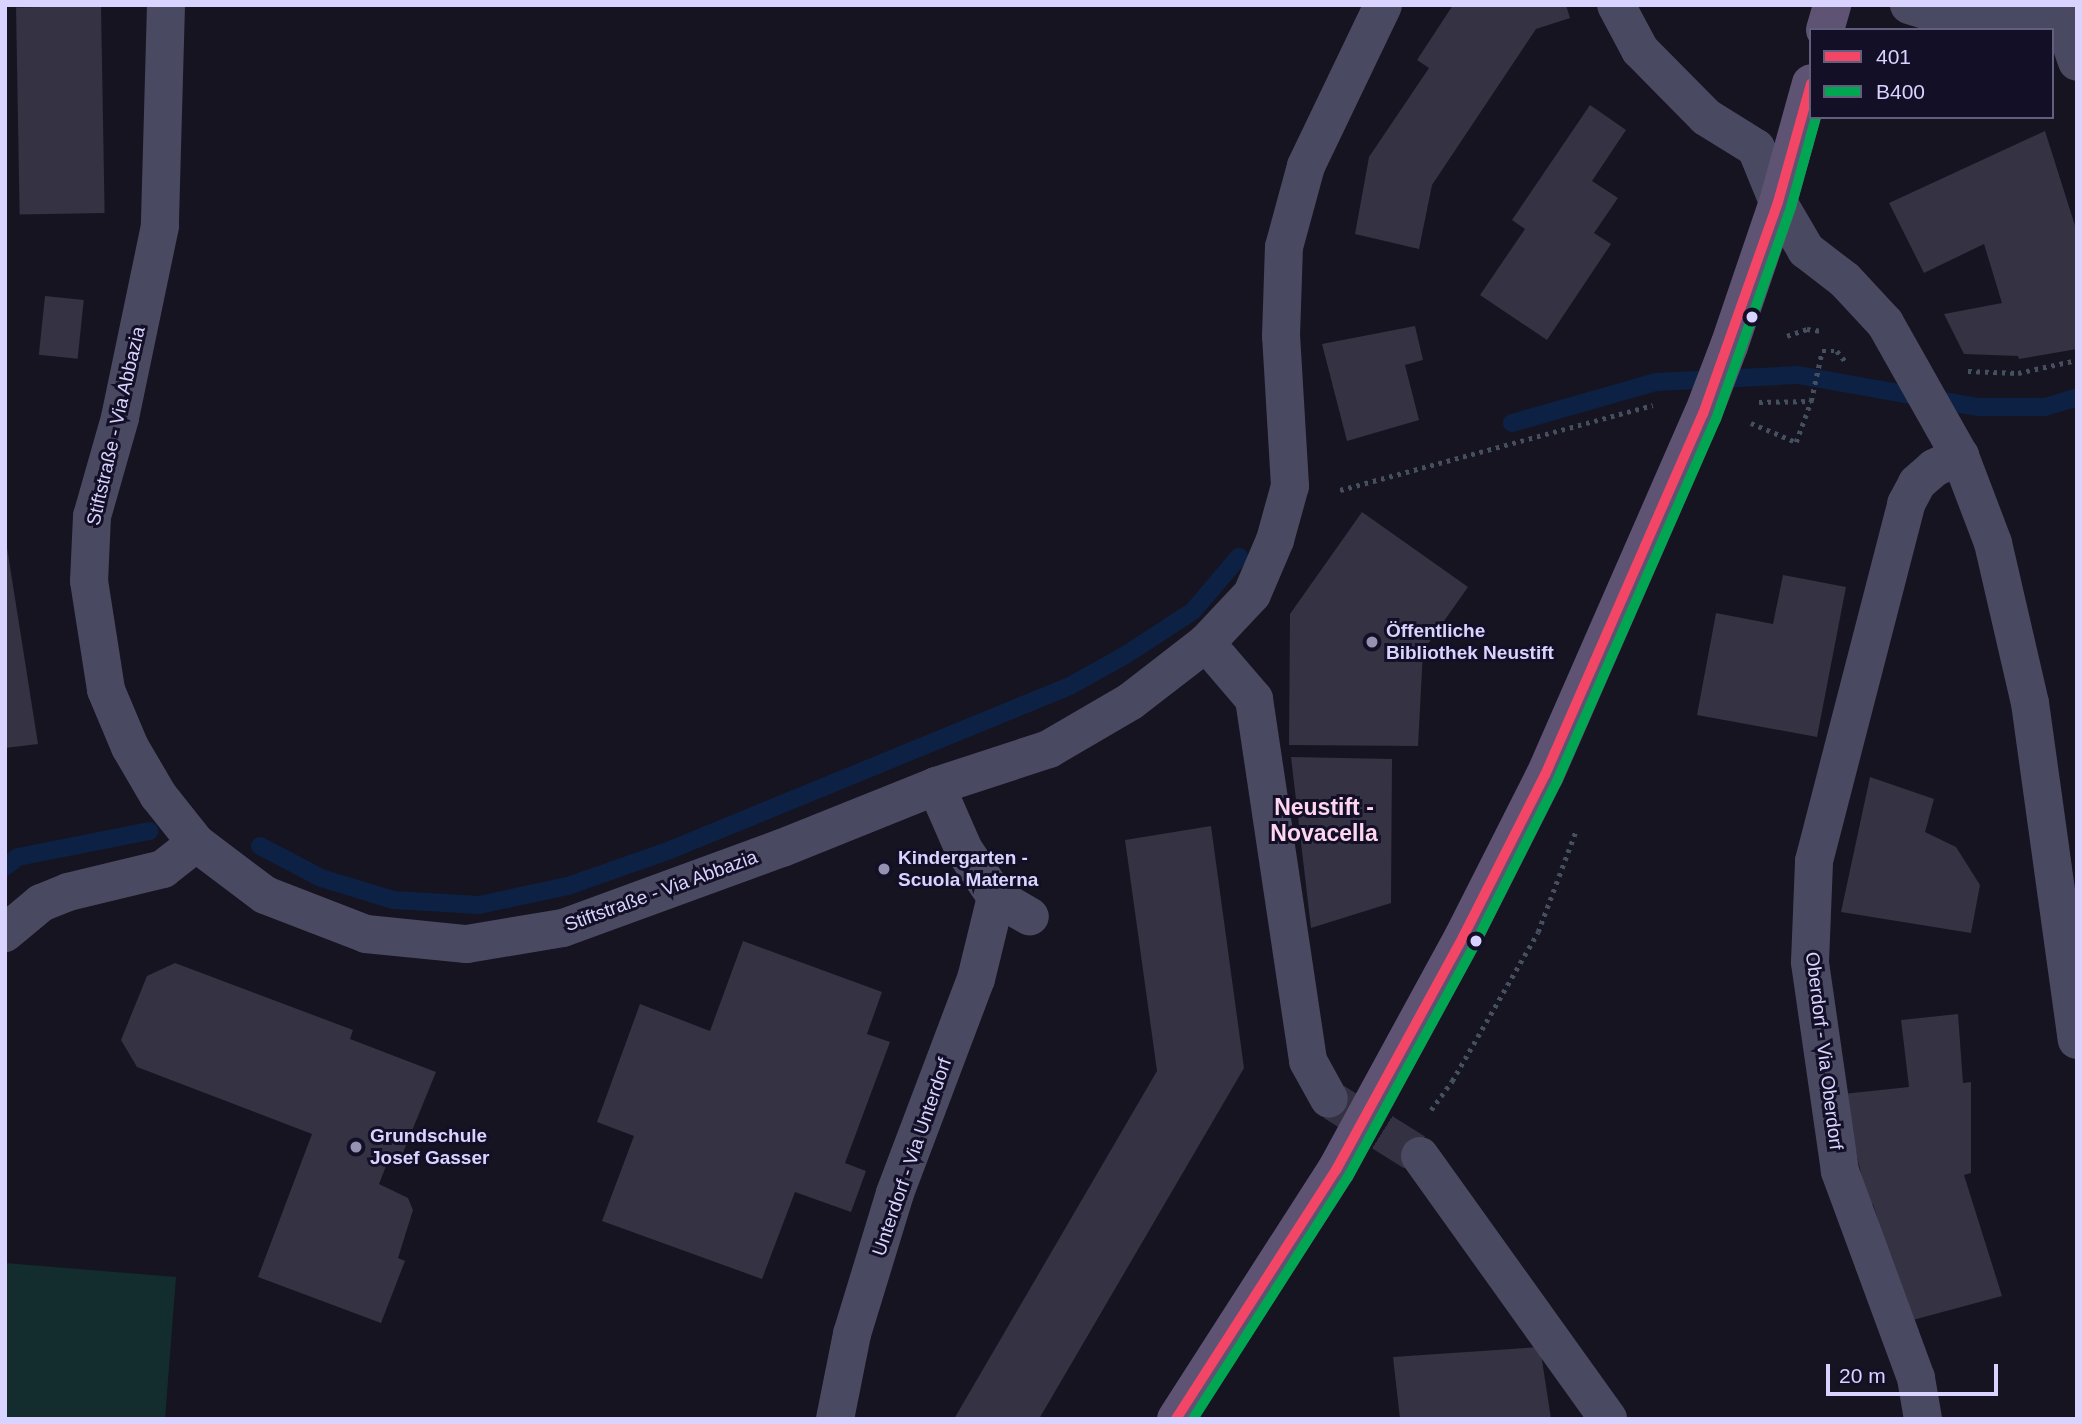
<!DOCTYPE html>
<html>
<head>
<meta charset="utf-8">
<style>
	body { margin:0 }
	#map { position:relative; width:2082px; height:1424px; overflow:hidden; background:#161421; font-family:Arial,sans-serif }
	div>[style] { position:absolute }
	.green>* { inset:0; background:#132c2d }
	.stream>* { height:18px; margin:-9px; padding:0 9px; transform-origin:9px; border-radius:9px; background:#0d2144 }
	.building>* { inset:0; background:#343243; transform-origin:0 0 }
	.minor-tunnel>* { height:38px; margin-top:-19px; transform-origin:0; background:repeating-linear-gradient(90deg,#333142 0 38px,transparent 0 57px) }
	.path>* { height:4.5px; margin-top:-2.25px; transform-origin:0; background:repeating-linear-gradient(90deg,#44505f 0 3.5px,transparent 0 8.5px) }
	.minor>* { height:38px; margin:-19px; padding:0 19px; transform-origin:19px; border-radius:19px; background:#4a4962 }
	.major>* { height:38px; margin:-19px; padding:0 19px; transform-origin:19px; border-radius:19px; background:#5e5373 }
	.major-bridge>* { height:38px; margin:-19px; padding:0 19px; transform-origin:19px; border-radius:19px; background:#5e5373 }
	.bus-1>* { height:10px; margin:-5px; padding:0 5px; transform-origin:5px; border-radius:5px; background:#f34667 }
	.bus-2>* { height:10px; margin:-5px; padding:0 5px; transform-origin:5px; border-radius:5px; background:#00a651 }
	.dots>* { width:19px; height:19px; translate:-50% -50%; box-sizing:border-box; border:4px solid #130f26; border-radius:50% }
	span { translate:-50% -50%; white-space:nowrap; text-align:center; line-height:1.15; -webkit-text-stroke:6px #130f26; paint-order:stroke }
	.street-label { font-size:19px; color:#d9d4ff }
	.poi-label { font-size:19px; color:#d9d4ff; font-weight:700 }
	.left { translate:0 -50%; text-align:left }
	.quarter-label { font-size:23px; color:#ffd6f0; font-weight:700 }
	.frame { position:absolute; inset:0; border:7px solid #d9d4ff; pointer-events:none }
	.legend { position:absolute; left:1809px; top:28px; width:245px; height:91px; box-sizing:border-box; background:#130f26; border:2px solid #625e7d; margin:0; padding:9px 12px; list-style:none; font-size:21px; color:#d9d4ff }
	.legend li { display:flex; align-items:center; gap:14px; height:35px }
	.legend b { width:35px; border:2px solid #625e7d }
	.scale { position:absolute; left:1826px; top:1364px; width:172px; height:32px; box-sizing:border-box; border:4px solid #d9d4ff; border-top:0; padding-left:9px; font-size:21px; line-height:24px; white-space:nowrap; color:#d9d4ff; -webkit-text-stroke:5px #130f26; paint-order:stroke }
</style>
</head>
<body>
<div id="map">
	<div class="green">
		<div style="clip-path:polygon(5px 1263px,176px 1277px,165px 1419px,5px 1419px)"></div>
	</div>
	<div class="stream">
		<div style="left:1512px;top:423px;width:150px;rotate:-15.9deg"></div>
		<div style="left:1656px;top:382px;width:142px;rotate:-2.8deg"></div>
		<div style="left:1798px;top:375px;width:183px;rotate:10.1deg"></div>
		<div style="left:1978px;top:407px;width:67px"></div>
		<div style="left:2045px;top:407px;width:34px;rotate:-17deg"></div>
		<div style="left:260px;top:846px;width:69px;rotate:27.7deg"></div>
		<div style="left:321px;top:878px;width:75px;rotate:17deg"></div>
		<div style="left:393px;top:900px;width:86px;rotate:3.3deg"></div>
		<div style="left:479px;top:905px;width:91px;rotate:-12.1deg"></div>
		<div style="left:568px;top:886px;width:108px;rotate:-19.4deg"></div>
		<div style="left:670px;top:850px;width:430px;rotate:-22.3deg"></div>
		<div style="left:1068px;top:687px;width:64px;rotate:-29deg"></div>
		<div style="left:1124px;top:656px;width:82px;rotate:-33.1deg"></div>
		<div style="left:1193px;top:611px;width:71px;rotate:-49.6deg"></div>
		<div style="left:5px;top:867px;width:16px;rotate:-38deg"></div>
		<div style="left:18px;top:857px;width:134px;rotate:-11.2deg"></div>
	</div>
	<div class="building">
		<div style="clip-path:polygon(1453px 5px,1566px 5px,1570px 18px,1536px 29px,1432px 185px,1419px 249px,1355px 234px,1369px 157px,1429px 68px,1417px 60px)"></div>
		<div style="left:101px;top:6px;width:207px;height:85px;rotate:89deg"></div>
		<div style="clip-path:polygon(1590px 105px,1626px 130px,1592px 181px,1618px 198px,1594px 233px,1611px 244px,1547px 340px,1480px 295px,1525px 229px,1512px 220px)"></div>
		<div style="clip-path:polygon(2045px 131px,2077px 232px,2077px 349px,2019px 359px,2018px 356px,1964px 354px,1944px 314px,2002px 303px,1984px 244px,1924px 273px,1889px 203px)"></div>
		<div style="left:45px;top:296px;width:39px;height:59px;rotate:6deg"></div>
		<div style="clip-path:polygon(1415px 326px,1423px 360px,1405px 365px,1419px 420px,1347px 441px,1322px 344px)"></div>
		<div style="clip-path:polygon(1362px 512px,1468px 587px,1423px 651px,1418px 746px,1289px 745px,1290px 614px)"></div>
		<div style="clip-path:polygon(5px 535px,38px 744px,5px 748px)"></div>
		<div style="clip-path:polygon(1783px 575px,1846px 587px,1817px 737px,1697px 715px,1716px 613px,1773px 624px)"></div>
		<div style="clip-path:polygon(1291px 757px,1392px 759px,1391px 903px,1311px 928px)"></div>
		<div style="clip-path:polygon(1870px 777px,1934px 799px,1925px 832px,1956px 847px,1980px 885px,1971px 933px,1841px 912px)"></div>
		<div style="clip-path:polygon(1211px 826px,1244px 1068px,1039px 1419px,954px 1419px,1157px 1071px,1125px 840px)"></div>
		<div style="clip-path:polygon(743px 941px,882px 992px,867px 1034px,890px 1042px,845px 1163px,866px 1171px,851px 1212px,795px 1192px,762px 1279px,602px 1221px,634px 1136px,597px 1122px,640px 1004px,710px 1031px)"></div>
		<div style="clip-path:polygon(175px 963px,353px 1030px,350px 1039px,436px 1072px,398px 1165px,388px 1161px,379px 1184px,408px 1198px,413px 1210px,398px 1258px,405px 1261px,381px 1323px,258px 1277px,312px 1134px,137px 1067px,121px 1040px,147px 976px)"></div>
		<div style="clip-path:polygon(1958px 1014px,1963px 1083px,1971px 1082px,1971px 1173px,1964px 1175px,2002px 1296px,1909px 1321px,1873px 1204px,1869px 1205px,1867px 1200px,1843px 1094px,1909px 1087px,1901px 1020px)"></div>
		<div style="clip-path:polygon(1540px 1347px,1551px 1419px,1400px 1419px,1393px 1357px)"></div>
	</div>
	<div class="minor-tunnel">
		<div style="left:1334px;top:1102px;width:102px;rotate:32.1deg"></div>
	</div>
	<div class="path">
		<div style="left:1787px;top:336px;width:21px;rotate:-19deg"></div>
		<div style="left:1807px;top:329px;width:15px;rotate:8deg"></div>
		<div style="left:1968px;top:371px;width:50px;rotate:2.3deg"></div>
		<div style="left:2018px;top:373px;width:60px;rotate:-12.4deg"></div>
		<div style="left:1759px;top:402px;width:52px;rotate:-1.1deg"></div>
		<div style="left:1751px;top:423px;width:49px;rotate:22.9deg"></div>
		<div style="left:1796px;top:442px;width:44px;rotate:-69.9deg"></div>
		<div style="left:1811px;top:401px;width:51px;rotate:-77.6deg"></div>
		<div style="left:1822px;top:351px;width:15px"></div>
		<div style="left:1837px;top:351px;width:14px;rotate:51deg"></div>
		<div style="left:1340px;top:490px;width:324px;rotate:-15.2deg"></div>
		<div style="left:1431px;top:1110px;width:36px;rotate:-54deg"></div>
		<div style="left:1452px;top:1081px;width:172px;rotate:-60deg"></div>
		<div style="left:1538px;top:932px;width:106px;rotate:-69.5deg"></div>
	</div>
	<div class="minor">
		<div style="left:166px;top:5px;width:221px;rotate:91.6deg"></div>
		<div style="left:160px;top:226px;width:196px;rotate:101.8deg"></div>
		<div style="left:120px;top:418px;width:102px;rotate:105.9deg"></div>
		<div style="left:92px;top:516px;width:65px;rotate:92.6deg"></div>
		<div style="left:89px;top:581px;width:110px;rotate:81.1deg"></div>
		<div style="left:106px;top:690px;width:62px;rotate:67.2deg"></div>
		<div style="left:130px;top:747px;width:56px;rotate:59.7deg"></div>
		<div style="left:158px;top:795px;width:61px;rotate:51.6deg"></div>
		<div style="left:196px;top:843px;width:86px;rotate:37deg"></div>
		<div style="left:265px;top:895px;width:108px;rotate:21.1deg"></div>
		<div style="left:366px;top:934px;width:101px;rotate:5.7deg"></div>
		<div style="left:467px;top:944px;width:97px;rotate:-9.5deg"></div>
		<div style="left:563px;top:928px;width:233px;rotate:-20.1deg"></div>
		<div style="left:782px;top:848px;width:166px;rotate:-21.9deg"></div>
		<div style="left:936px;top:786px;width:119px;rotate:-18.1deg"></div>
		<div style="left:1049px;top:749px;width:95px;rotate:-30.3deg"></div>
		<div style="left:1131px;top:701px;width:95px;rotate:-37.7deg"></div>
		<div style="left:1206px;top:643px;width:67px;rotate:-46.8deg"></div>
		<div style="left:1252px;top:594px;width:59px;rotate:-66.9deg"></div>
		<div style="left:1275px;top:540px;width:56px;rotate:-74.5deg"></div>
		<div style="left:1290px;top:486px;width:150px;rotate:-93.4deg"></div>
		<div style="left:1281px;top:336px;width:89px;rotate:-88.1deg"></div>
		<div style="left:1284px;top:247px;width:84px;rotate:-74.8deg"></div>
		<div style="left:1306px;top:166px;width:178px;rotate:-64.4deg"></div>
		<div style="left:1616px;top:5px;width:51px;rotate:61.9deg"></div>
		<div style="left:1640px;top:50px;width:94px;rotate:45.4deg"></div>
		<div style="left:1706px;top:117px;width:59px;rotate:31.8deg"></div>
		<div style="left:1756px;top:148px;width:58px;rotate:67.8deg"></div>
		<div style="left:1778px;top:202px;width:56px;rotate:59.7deg"></div>
		<div style="left:1806px;top:250px;width:49px;rotate:37.6deg"></div>
		<div style="left:1845px;top:280px;width:59px;rotate:47.1deg"></div>
		<div style="left:1885px;top:323px;width:153px;rotate:60.6deg"></div>
		<div style="left:1960px;top:456px;width:93px;rotate:69.2deg"></div>
		<div style="left:1993px;top:543px;width:164px;rotate:77deg"></div>
		<div style="left:2030px;top:703px;width:340px;rotate:82.1deg"></div>
		<div style="left:1909px;top:5px;width:47px;rotate:17.3deg"></div>
		<div style="left:1954px;top:19px;width:109px;rotate:1.1deg"></div>
		<div style="left:2063px;top:21px;width:43px;rotate:71.1deg"></div>
		<div style="left:1206px;top:643px;width:74px;rotate:49.4deg"></div>
		<div style="left:1254px;top:699px;width:366px;rotate:81.5deg"></div>
		<div style="left:1308px;top:1061px;width:43px;rotate:61.1deg"></div>
		<div style="left:936px;top:786px;width:70px;rotate:66.4deg"></div>
		<div style="left:964px;top:850px;width:57px;rotate:55.8deg"></div>
		<div style="left:996px;top:897px;width:39px;rotate:30deg"></div>
		<div style="left:5px;top:933px;width:47px;rotate:-39.8deg"></div>
		<div style="left:41px;top:903px;width:29px;rotate:-22deg"></div>
		<div style="left:68px;top:892px;width:98px;rotate:-13.6deg"></div>
		<div style="left:163px;top:869px;width:42px;rotate:-38.2deg"></div>
		<div style="left:1420px;top:1156px;width:323px;rotate:54.4deg"></div>
		<div style="left:835px;top:1419px;width:87px;rotate:-78.7deg"></div>
		<div style="left:852px;top:1334px;width:147px;rotate:-73deg"></div>
		<div style="left:895px;top:1193px;width:229px;rotate:-69.3deg"></div>
		<div style="left:976px;top:979px;width:84px;rotate:-76.3deg"></div>
		<div style="left:1923px;top:1419px;width:42px;rotate:-99.7deg"></div>
		<div style="left:1916px;top:1378px;width:221px;rotate:-110.2deg"></div>
		<div style="left:1840px;top:1171px;width:211px;rotate:-98.2deg"></div>
		<div style="left:1810px;top:962px;width:101px;rotate:-87.7deg"></div>
		<div style="left:1814px;top:861px;width:369px;rotate:-75.5deg"></div>
		<div style="left:1906px;top:504px;width:24px;rotate:-62deg"></div>
		<div style="left:1917px;top:483px;width:23px;rotate:-41deg"></div>
		<div style="left:1934px;top:468px;width:29px;rotate:-25deg"></div>
	</div>
	<div class="major">
		<div style="left:1825px;top:30px;width:26px;rotate:-74deg"></div>
		<div style="left:1729px;top:346px;width:152px;rotate:-71.2deg"></div>
		<div style="left:1778px;top:202px;width:123px;rotate:-74.5deg"></div>
		<div style="left:1176px;top:1419px;width:296px;rotate:-57.3deg"></div>
		<div style="left:1336px;top:1170px;width:265px;rotate:-61.4deg"></div>
		<div style="left:1463px;top:937px;width:182px;rotate:-63.2deg"></div>
		<div style="left:1545px;top:775px;width:394px;rotate:-66.4deg"></div>
	</div>
	<div class="major-bridge">
		<div style="left:1703px;top:414px;width:73px;rotate:-69.1deg"></div>
	</div>
	<div class="bus-1">
		<div style="left:1176px;top:1419px;width:296px;rotate:-57.3deg"></div>
		<div style="left:1336px;top:1170px;width:265px;rotate:-61.4deg"></div>
		<div style="left:1463px;top:937px;width:182px;rotate:-63.2deg"></div>
		<div style="left:1545px;top:775px;width:394px;rotate:-66.4deg"></div>
		<div style="left:1703px;top:414px;width:225px;rotate:-70.5deg"></div>
		<div style="left:1778px;top:202px;width:123px;rotate:-74.4deg"></div>
	</div>
	<div class="bus-2">
		<div style="left:1193px;top:1419px;width:287px;rotate:-57.4deg"></div>
		<div style="left:1348px;top:1177px;width:265px;rotate:-61.4deg"></div>
		<div style="left:1475px;top:944px;width:182px;rotate:-63.3deg"></div>
		<div style="left:1557px;top:781px;width:395px;rotate:-66.3deg"></div>
		<div style="left:1716px;top:419px;width:225px;rotate:-70.5deg"></div>
		<div style="left:1791px;top:207px;width:93px;rotate:-74.5deg"></div>
	</div>
	<div class="dots">
		<div style="left:1752px;top:317px;background:#d9d4ff"></div>
		<div style="left:1372px;top:642px;background:#9591b1"></div>
		<div style="left:884px;top:869px;background:#9591b1"></div>
		<div style="left:1476px;top:941px;background:#d9d4ff"></div>
		<div style="left:356px;top:1147px;background:#9591b1"></div>
	</div>
	<div class="street-label">
		<span style="left:116px;top:426px;rotate:-77deg">Stiftstraße - Via Abbazia</span>
		<span style="left:661px;top:891px;rotate:-20deg">Stiftstraße - Via Abbazia</span>
		<span style="left:1824px;top:1051px;rotate:83deg">Oberdorf - Via Oberdorf</span>
		<span style="left:912px;top:1157px;rotate:-71deg">Unterdorf - Via Unterdorf</span>
	</div>
	<div class="poi-label">
		<span class="left" style="left:1386px;top:642px">Öffentliche<br>Bibliothek Neustift</span>
		<span class="left" style="left:898px;top:869px">Kindergarten -<br>Scuola Materna</span>
		<span class="left" style="left:370px;top:1147px">Grundschule<br>Josef Gasser</span>
	</div>
	<div class="quarter-label">
		<span style="left:1324px;top:820px">Neustift -<br>Novacella</span>
	</div>
	<div class="frame"></div>
	<ul class="legend">
	<li><b style="height:9px;background:#f34667"></b>401</li>
	<li><b style="height:9px;background:#00a651"></b>B400</li>
	</ul>
	<div class="scale">20 m</div>
</div>
</body>
</html>
